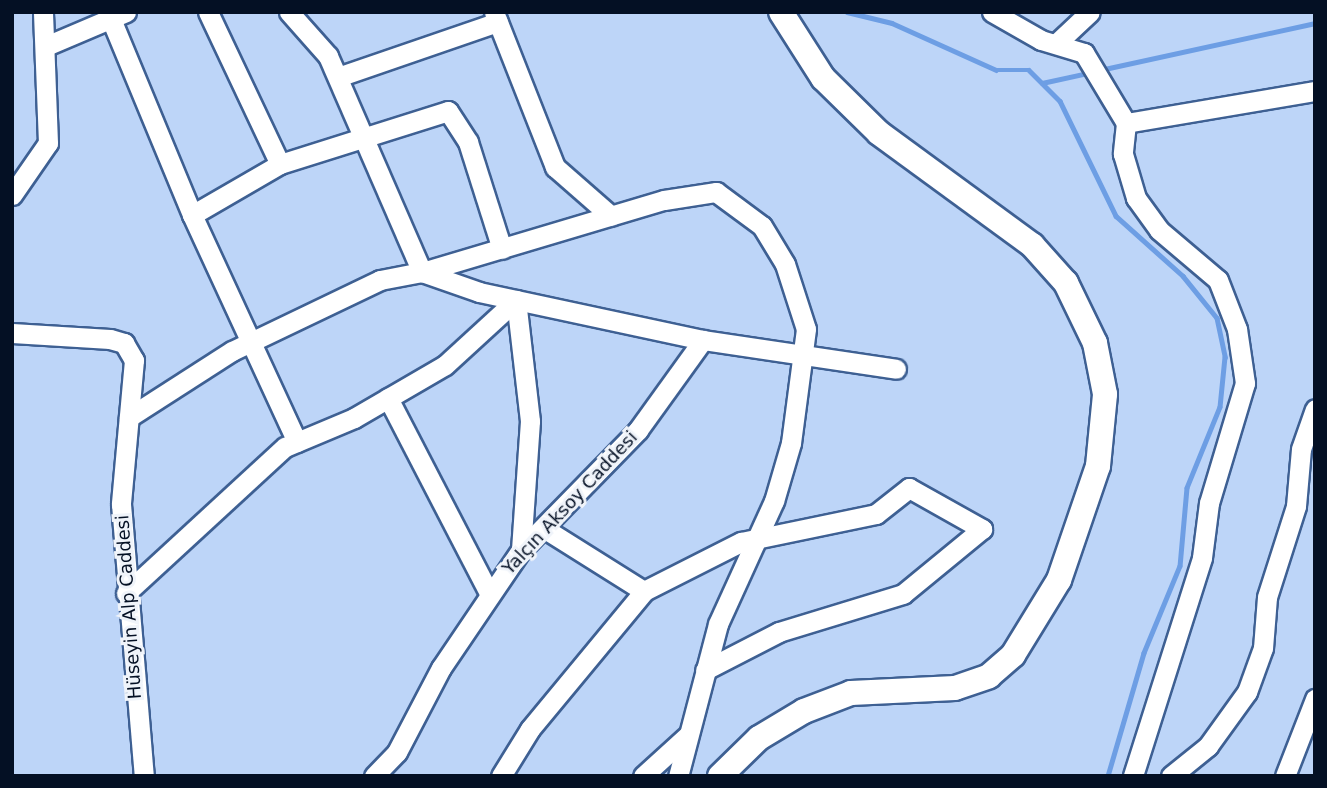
<!DOCTYPE html>
<html>
<head>
<meta charset="utf-8">
<style>
	body { margin:0 }
	#map { position:relative; width:1327px; height:788px; overflow:hidden; background:#bdd5f8; font-family:"DejaVu Sans",sans-serif }
	div>[style] { position:absolute }
	.stream>* { height:4.5px; margin:-2.25px; padding:0 2.25px; transform-origin:2.25px; border-radius:2.25px; background:#6d9ee4 }
	.roads { filter:drop-shadow(2px 0 #3e6093) drop-shadow(-2px 0 #3e6093) drop-shadow(0 2px #3e6093) drop-shadow(0 -2px #3e6093) }
	.minor>* { height:19px; margin:-9.5px; padding:0 9.5px; transform-origin:9.5px; border-radius:9.5px; background:#fff }
	.major>* { height:24px; margin:-12px; padding:0 12px; transform-origin:12px; border-radius:12px; background:#fff }
	span { translate:-50% -50%; white-space:nowrap; text-align:center; line-height:1.15; -webkit-text-stroke:6px #f0f4fa; paint-order:stroke }
	.street-label { font-size:18px; color:#041024 }
	.frame { position:absolute; inset:0; border:14px solid #041024; pointer-events:none }
</style>
</head>
<body>
<div id="map">
	<div class="stream">
		<div style="left:847px;top:12px;width:46px;rotate:13.7deg"></div>
		<div style="left:892px;top:23px;width:114px;rotate:24.3deg"></div>
		<div style="left:996px;top:70px;width:33px"></div>
		<div style="left:1029px;top:70px;width:44px;rotate:45deg"></div>
		<div style="left:1060px;top:101px;width:128px;rotate:64deg"></div>
		<div style="left:1116px;top:216px;width:90px;rotate:41.8deg"></div>
		<div style="left:1183px;top:276px;width:54px;rotate:51deg"></div>
		<div style="left:1217px;top:318px;width:40px;rotate:78deg"></div>
		<div style="left:1225px;top:357px;width:50px;rotate:95.7deg"></div>
		<div style="left:1220px;top:407px;width:87px;rotate:112.2deg"></div>
		<div style="left:1187px;top:488px;width:78px;rotate:95.1deg"></div>
		<div style="left:1180px;top:566px;width:94px;rotate:112.5deg"></div>
		<div style="left:1144px;top:653px;width:128px;rotate:106.3deg"></div>
		<div style="left:1100px;top:70px;width:220px;rotate:-12.3deg"></div>
		<div style="left:1042px;top:83px;width:47px;rotate:-12.3deg"></div>
	</div>
	<div class="roads">
		<div class="minor">
			<div style="left:208px;top:12px;width:168px;rotate:64.7deg"></div>
			<div style="left:289px;top:12px;width:59px;rotate:48.4deg"></div>
			<div style="left:328px;top:56px;width:236px;rotate:66.5deg"></div>
			<div style="left:422px;top:272px;width:252px;rotate:-16.6deg"></div>
			<div style="left:664px;top:200px;width:53px;rotate:-8.7deg"></div>
			<div style="left:716px;top:192px;width:57px;rotate:36.5deg"></div>
			<div style="left:762px;top:226px;width:44px;rotate:58.8deg"></div>
			<div style="left:785px;top:264px;width:68px;rotate:72.1deg"></div>
			<div style="left:806px;top:329px;width:115px;rotate:97.5deg"></div>
			<div style="left:791px;top:443px;width:60px;rotate:106.3deg"></div>
			<div style="left:774px;top:501px;width:135px;rotate:114.5deg"></div>
			<div style="left:718px;top:624px;width:157px;rotate:104.7deg"></div>
			<div style="left:494px;top:12px;width:167px;rotate:68.5deg"></div>
			<div style="left:555px;top:167px;width:74px;rotate:41.2deg"></div>
			<div style="left:992px;top:12px;width:56px;rotate:29.7deg"></div>
			<div style="left:1041px;top:40px;width:45px;rotate:16.8deg"></div>
			<div style="left:1084px;top:53px;width:82px;rotate:59deg"></div>
			<div style="left:1126px;top:123px;width:192px;rotate:-9.6deg"></div>
			<div style="left:111px;top:19px;width:212px;rotate:67.5deg"></div>
			<div style="left:1059px;top:41px;width:42px;rotate:-43.1deg"></div>
			<div style="left:46px;top:46px;width:87px;rotate:-23deg"></div>
			<div style="left:338px;top:77px;width:169px;rotate:-19deg"></div>
			<div style="left:1126px;top:123px;width:31px;rotate:96deg"></div>
			<div style="left:1123px;top:154px;width:46px;rotate:73.5deg"></div>
			<div style="left:1136px;top:198px;width:39px;rotate:54deg"></div>
			<div style="left:1159px;top:230px;width:77px;rotate:40.3deg"></div>
			<div style="left:1218px;top:280px;width:53px;rotate:68.8deg"></div>
			<div style="left:1237px;top:329px;width:55px;rotate:81.6deg"></div>
			<div style="left:1245px;top:383px;width:125px;rotate:106.7deg"></div>
			<div style="left:1209px;top:503px;width:55px;rotate:97.3deg"></div>
			<div style="left:1202px;top:558px;width:229px;rotate:107.6deg"></div>
			<div style="left:12px;top:195px;width:63px;rotate:-55.3deg"></div>
			<div style="left:48px;top:143px;width:131px;rotate:-92.2deg"></div>
			<div style="left:516px;top:300px;width:122px;rotate:83.4deg"></div>
			<div style="left:530px;top:421px;width:129px;rotate:94deg"></div>
			<div style="left:12px;top:333px;width:98px;rotate:3.5deg"></div>
			<div style="left:110px;top:339px;width:15px;rotate:16deg"></div>
			<div style="left:124px;top:343px;width:20px;rotate:60deg"></div>
			<div style="left:134px;top:360px;width:145px;rotate:95.2deg"></div>
			<div style="left:121px;top:504px;width:273px;rotate:85.2deg"></div>
			<div style="left:388px;top:398px;width:220px;rotate:62.6deg"></div>
			<div style="left:129px;top:417px;width:122px;rotate:-32.7deg"></div>
			<div style="left:232px;top:351px;width:164px;rotate:-25.6deg"></div>
			<div style="left:380px;top:280px;width:43px;rotate:-10.8deg"></div>
			<div style="left:422px;top:272px;width:60px;rotate:19.3deg"></div>
			<div style="left:479px;top:292px;width:229px;rotate:12.1deg"></div>
			<div style="left:703px;top:340px;width:195px;rotate:8.5deg"></div>
			<div style="left:297px;top:442px;width:250px;rotate:-114.8deg"></div>
			<div style="left:192px;top:215px;width:102px;rotate:-30.1deg"></div>
			<div style="left:280px;top:164px;width:176px;rotate:-17.5deg"></div>
			<div style="left:448px;top:111px;width:37px;rotate:57deg"></div>
			<div style="left:468px;top:142px;width:112px;rotate:72.4deg"></div>
			<div style="left:545px;top:529px;width:117px;rotate:32.1deg"></div>
			<div style="left:644px;top:591px;width:109px;rotate:-26.8deg"></div>
			<div style="left:741px;top:542px;width:138px;rotate:-11.7deg"></div>
			<div style="left:876px;top:514px;width:42px;rotate:-38.2deg"></div>
			<div style="left:909px;top:488px;width:84px;rotate:29.3deg"></div>
			<div style="left:982px;top:529px;width:102px;rotate:140.6deg"></div>
			<div style="left:903px;top:594px;width:130px;rotate:163deg"></div>
			<div style="left:779px;top:632px;width:83px;rotate:152.8deg"></div>
			<div style="left:126px;top:593px;width:216px;rotate:-42.6deg"></div>
			<div style="left:285px;top:447px;width:75px;rotate:-22.8deg"></div>
			<div style="left:354px;top:418px;width:105px;rotate:-30.2deg"></div>
			<div style="left:445px;top:365px;width:96px;rotate:-42.5deg"></div>
			<div style="left:374px;top:776px;width:33px;rotate:-46deg"></div>
			<div style="left:397px;top:752px;width:95px;rotate:-62.4deg"></div>
			<div style="left:441px;top:668px;width:143px;rotate:-55.9deg"></div>
			<div style="left:521px;top:550px;width:168px;rotate:-45.7deg"></div>
			<div style="left:638px;top:430px;width:111px;rotate:-54.2deg"></div>
			<div style="left:501px;top:776px;width:55px;rotate:-58.3deg"></div>
			<div style="left:530px;top:729px;width:179px;rotate:-50.4deg"></div>
			<div style="left:643px;top:776px;width:61px;rotate:-42.3deg"></div>
			<div style="left:1171px;top:776px;width:48px;rotate:-39deg"></div>
			<div style="left:1208px;top:746px;width:67px;rotate:-54.2deg"></div>
			<div style="left:1247px;top:692px;width:47px;rotate:-70deg"></div>
			<div style="left:1263px;top:648px;width:51px;rotate:-85.5deg"></div>
			<div style="left:1267px;top:597px;width:96px;rotate:-72.3deg"></div>
			<div style="left:1296px;top:506px;width:57px;rotate:-85deg"></div>
			<div style="left:1301px;top:449px;width:42px;rotate:-70.7deg"></div>
			<div style="left:1285px;top:776px;width:83px;rotate:-68.7deg"></div>
		</div>
		<div class="major">
			<div style="left:720px;top:776px;width:54px;rotate:-44.3deg"></div>
			<div style="left:759px;top:738px;width:52px;rotate:-31deg"></div>
			<div style="left:804px;top:711px;width:50px;rotate:-21deg"></div>
			<div style="left:851px;top:693px;width:104px;rotate:-2.8deg"></div>
			<div style="left:955px;top:688px;width:36px;rotate:-19deg"></div>
			<div style="left:989px;top:676px;width:32px;rotate:-41deg"></div>
			<div style="left:1013px;top:655px;width:88px;rotate:-58.5deg"></div>
			<div style="left:1059px;top:580px;width:120px;rotate:-71.1deg"></div>
			<div style="left:1098px;top:466px;width:72px;rotate:-84.4deg"></div>
			<div style="left:1105px;top:394px;width:52px;rotate:-101.1deg"></div>
			<div style="left:1095px;top:343px;width:67px;rotate:-115.8deg"></div>
			<div style="left:1066px;top:283px;width:51px;rotate:-131.8deg"></div>
			<div style="left:1032px;top:245px;width:190px;rotate:-143.8deg"></div>
			<div style="left:879px;top:133px;width:78px;rotate:-135.5deg"></div>
			<div style="left:823px;top:78px;width:78px;rotate:-122.5deg"></div>
		</div>
	</div>
	<div class="street-label">
		<span style="left:570px;top:503px;rotate:-47deg">Yalçın Aksoy Caddesi</span>
		<span style="left:129px;top:607px;rotate:-94deg">Hüseyin Alp Caddesi</span>
	</div>
	<div class="frame"></div>
</div>
</body>
</html>
